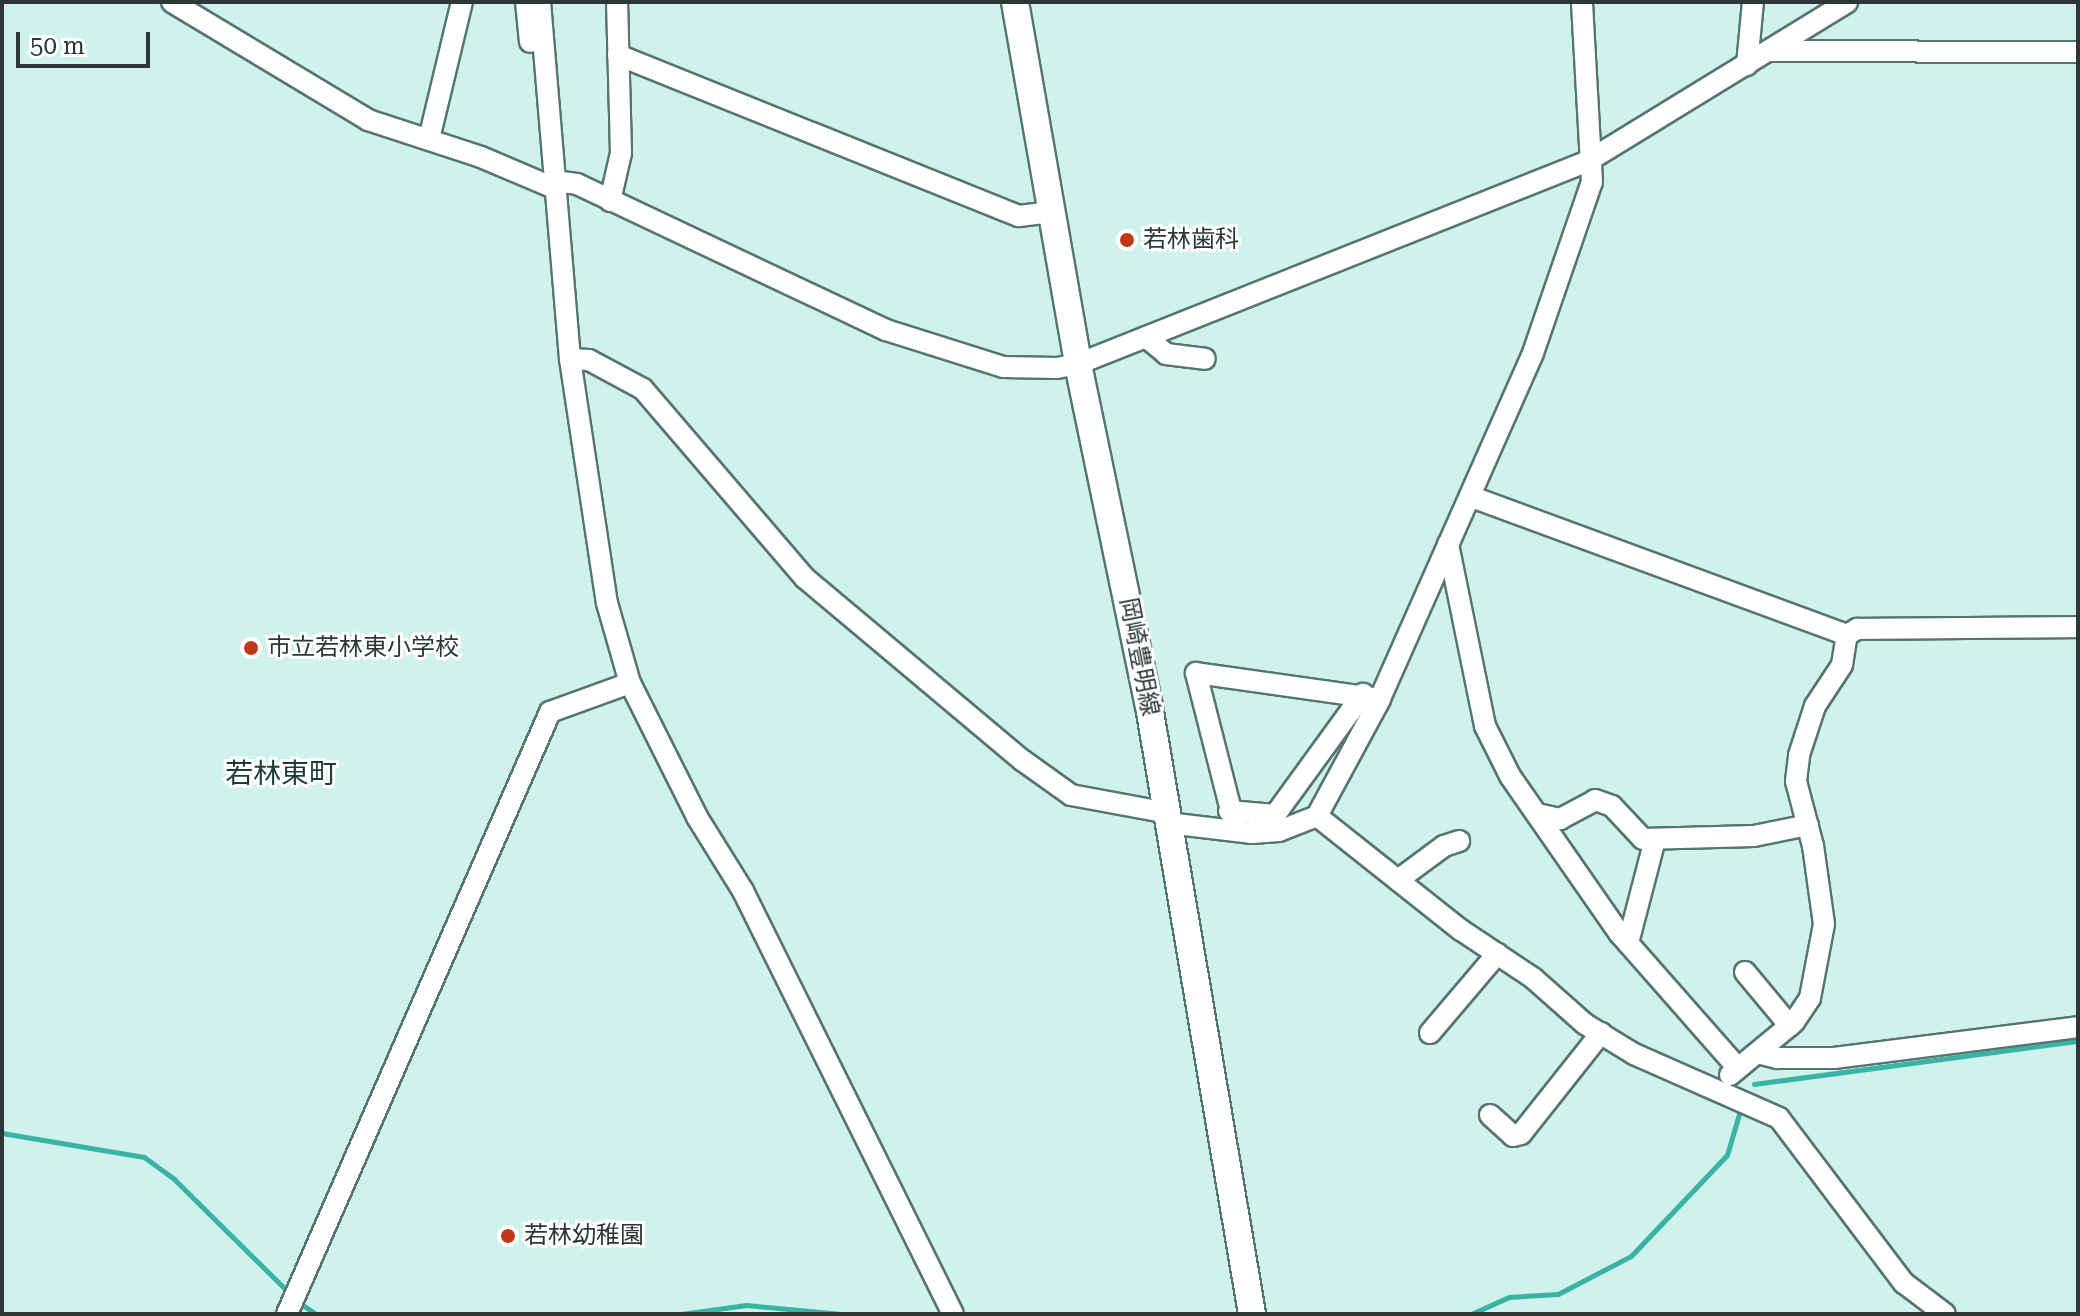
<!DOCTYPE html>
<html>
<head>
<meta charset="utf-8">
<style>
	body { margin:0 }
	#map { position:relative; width:2080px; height:1316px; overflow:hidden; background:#cff2ec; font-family:"Roboto Serif","Noto Sans JP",serif }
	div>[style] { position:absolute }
	.stream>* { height:5px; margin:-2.5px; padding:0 2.5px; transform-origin:2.5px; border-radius:2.5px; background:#3ab2a4 }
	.roads { filter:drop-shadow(2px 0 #567570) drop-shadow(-2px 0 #567570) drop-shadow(0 2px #567570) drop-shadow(0 -2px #567570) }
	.minor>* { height:20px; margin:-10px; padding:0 10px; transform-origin:10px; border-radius:10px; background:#fff }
	.major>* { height:26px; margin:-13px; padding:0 13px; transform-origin:13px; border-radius:13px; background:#fff }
	.dots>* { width:22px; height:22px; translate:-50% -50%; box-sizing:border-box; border:4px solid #fff; border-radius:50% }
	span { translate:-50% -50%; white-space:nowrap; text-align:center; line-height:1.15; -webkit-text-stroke:6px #fff; paint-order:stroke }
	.poi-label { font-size:24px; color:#2b3836 }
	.left { translate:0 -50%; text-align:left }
	.street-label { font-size:24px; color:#2b3836 }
	.quarter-label { font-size:28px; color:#1d3b37 }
	.frame { position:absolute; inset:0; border:4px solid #2b3836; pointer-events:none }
	.scale { position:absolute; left:16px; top:32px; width:134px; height:36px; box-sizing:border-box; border:4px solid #2b3836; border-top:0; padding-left:10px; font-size:24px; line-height:28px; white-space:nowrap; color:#2b3836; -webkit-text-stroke:6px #fff; paint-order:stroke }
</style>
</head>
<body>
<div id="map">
	<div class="stream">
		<div style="left:1754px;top:1084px;width:327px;rotate:-7.6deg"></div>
		<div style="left:2px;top:1133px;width:144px;rotate:9.6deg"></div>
		<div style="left:144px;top:1157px;width:37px;rotate:36deg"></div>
		<div style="left:174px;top:1179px;width:161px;rotate:44.7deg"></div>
		<div style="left:301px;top:1304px;width:18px;rotate:34deg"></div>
		<div style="left:681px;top:1314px;width:66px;rotate:-7.9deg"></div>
		<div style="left:746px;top:1305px;width:96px;rotate:5.4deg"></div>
		<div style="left:1471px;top:1314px;width:42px;rotate:-24.1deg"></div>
		<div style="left:1509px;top:1297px;width:49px;rotate:-3.5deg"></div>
		<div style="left:1558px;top:1294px;width:82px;rotate:-27.5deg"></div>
		<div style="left:1631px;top:1256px;width:139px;rotate:-46.5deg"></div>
		<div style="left:1727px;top:1155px;width:43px;rotate:-73.7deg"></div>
	</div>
	<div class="roads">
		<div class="minor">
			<div style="left:172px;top:2px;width:229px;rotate:31deg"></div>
			<div style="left:368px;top:120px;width:119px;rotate:18.1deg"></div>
			<div style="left:481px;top:157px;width:79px;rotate:23deg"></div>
			<div style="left:526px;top:2px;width:40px;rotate:84.3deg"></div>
			<div style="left:540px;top:2px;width:358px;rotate:85.2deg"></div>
			<div style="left:570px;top:359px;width:247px;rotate:81.4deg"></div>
			<div style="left:607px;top:603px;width:83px;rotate:74deg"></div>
			<div style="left:630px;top:683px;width:150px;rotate:63.4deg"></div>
			<div style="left:697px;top:817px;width:87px;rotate:58.1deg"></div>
			<div style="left:743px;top:891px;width:472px;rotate:63.6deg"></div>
			<div style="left:1771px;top:51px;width:307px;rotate:0.2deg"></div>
			<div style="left:618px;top:55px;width:432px;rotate:21.9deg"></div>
			<div style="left:1019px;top:216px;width:33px;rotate:-7deg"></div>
			<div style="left:1747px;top:65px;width:63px;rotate:-84.6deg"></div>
			<div style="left:429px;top:139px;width:141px;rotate:-76.5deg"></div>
			<div style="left:554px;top:181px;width:23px;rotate:7deg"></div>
			<div style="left:577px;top:184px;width:342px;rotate:25.3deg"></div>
			<div style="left:886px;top:330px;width:123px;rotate:17.5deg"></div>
			<div style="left:1003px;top:367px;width:54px;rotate:1.1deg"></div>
			<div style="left:1057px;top:368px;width:21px;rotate:-11deg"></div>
			<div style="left:1078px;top:364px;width:549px;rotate:-21.7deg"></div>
			<div style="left:1588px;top:161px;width:304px;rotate:-31.5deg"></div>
			<div style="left:610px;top:201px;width:49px;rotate:-77.1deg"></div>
			<div style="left:621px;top:153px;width:151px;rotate:-91.5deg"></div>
			<div style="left:1146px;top:337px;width:26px;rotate:40deg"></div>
			<div style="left:1166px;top:354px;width:39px;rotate:7deg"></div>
			<div style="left:570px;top:359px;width:19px;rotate:3deg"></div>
			<div style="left:589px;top:360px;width:61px;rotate:28.2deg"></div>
			<div style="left:643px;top:389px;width:249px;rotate:49.4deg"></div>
			<div style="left:805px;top:578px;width:283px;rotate:40deg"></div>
			<div style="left:1022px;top:760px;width:60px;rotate:35.5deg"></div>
			<div style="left:1071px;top:795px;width:99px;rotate:10.5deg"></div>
			<div style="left:1472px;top:497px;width:400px;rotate:20.2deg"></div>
			<div style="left:1448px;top:544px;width:186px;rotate:78.5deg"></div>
			<div style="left:1485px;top:726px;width:56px;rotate:63.4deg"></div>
			<div style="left:1510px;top:776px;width:193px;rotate:55.2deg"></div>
			<div style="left:1620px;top:934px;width:176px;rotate:48.7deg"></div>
			<div style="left:1847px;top:635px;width:12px;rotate:-31deg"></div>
			<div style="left:1857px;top:629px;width:221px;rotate:-0.5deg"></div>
			<div style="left:1229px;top:811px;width:46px;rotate:5deg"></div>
			<div style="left:1275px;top:815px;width:150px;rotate:-54deg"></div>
			<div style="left:1537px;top:814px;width:24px;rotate:12deg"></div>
			<div style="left:1560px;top:819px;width:40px;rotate:-28deg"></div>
			<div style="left:1595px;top:800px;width:18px;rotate:19deg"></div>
			<div style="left:1612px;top:806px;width:45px;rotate:46.8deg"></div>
			<div style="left:1643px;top:839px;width:111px;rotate:-1.5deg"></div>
			<div style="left:1754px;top:836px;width:55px;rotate:-11.5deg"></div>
			<div style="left:1317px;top:816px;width:184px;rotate:38.4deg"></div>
			<div style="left:1461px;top:930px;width:87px;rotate:33.7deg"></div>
			<div style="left:1533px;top:978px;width:69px;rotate:41.5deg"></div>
			<div style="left:1585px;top:1024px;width:57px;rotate:31.5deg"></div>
			<div style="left:1634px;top:1054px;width:158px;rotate:23.8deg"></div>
			<div style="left:1779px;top:1118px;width:207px;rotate:52.9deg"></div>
			<div style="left:1904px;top:1283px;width:51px;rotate:37.1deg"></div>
			<div style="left:1168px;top:823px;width:85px;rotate:6.8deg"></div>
			<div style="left:1252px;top:833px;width:27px;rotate:-4deg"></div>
			<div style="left:1279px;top:831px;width:41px;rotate:-21.5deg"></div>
			<div style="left:1317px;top:816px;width:128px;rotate:-61.6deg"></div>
			<div style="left:1378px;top:703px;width:383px;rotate:-66.1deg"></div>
			<div style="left:1533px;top:353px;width:181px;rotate:-71deg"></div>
			<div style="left:1592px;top:182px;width:180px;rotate:-93.2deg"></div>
			<div style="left:1236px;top:830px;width:162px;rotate:-104.3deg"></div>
			<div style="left:1196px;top:673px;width:186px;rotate:8deg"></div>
			<div style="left:1398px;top:880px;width:57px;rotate:-36.5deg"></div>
			<div style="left:1444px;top:846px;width:16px;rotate:-18deg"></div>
			<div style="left:1628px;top:943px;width:107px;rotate:-75.4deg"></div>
			<div style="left:1745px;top:972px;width:70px;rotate:50.2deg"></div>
			<div style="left:1430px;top:1033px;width:104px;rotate:-49.7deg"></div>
			<div style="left:1758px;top:1053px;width:20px;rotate:15deg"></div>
			<div style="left:1777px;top:1058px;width:57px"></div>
			<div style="left:1834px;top:1058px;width:246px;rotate:-7.2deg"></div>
			<div style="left:1730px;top:1075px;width:83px;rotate:-39.6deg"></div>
			<div style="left:1794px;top:1022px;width:29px;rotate:-56deg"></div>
			<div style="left:1810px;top:998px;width:75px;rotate:-79.3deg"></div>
			<div style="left:1824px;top:924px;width:79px;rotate:-98deg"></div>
			<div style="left:1813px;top:846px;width:67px;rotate:-104.7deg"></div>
			<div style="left:1796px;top:781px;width:26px;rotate:-83deg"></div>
			<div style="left:1799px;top:755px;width:52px;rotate:-71.9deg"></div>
			<div style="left:1815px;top:706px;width:49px;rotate:-56.6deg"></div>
			<div style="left:1842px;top:665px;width:30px;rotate:-81deg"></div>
			<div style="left:1490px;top:1115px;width:31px;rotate:42deg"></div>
			<div style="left:1513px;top:1136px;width:8px;rotate:-14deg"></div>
			<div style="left:1521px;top:1134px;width:129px;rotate:-51.6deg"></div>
			<div style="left:287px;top:1314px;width:657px;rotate:-66.4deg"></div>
			<div style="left:550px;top:712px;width:85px;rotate:-19.9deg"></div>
		</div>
		<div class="major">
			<div style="left:1015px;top:2px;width:367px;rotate:80.1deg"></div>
			<div style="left:1078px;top:364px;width:349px;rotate:78.3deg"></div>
			<div style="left:1149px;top:706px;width:617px;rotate:80.38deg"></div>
		</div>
	</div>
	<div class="dots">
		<div style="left:1127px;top:240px;background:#c13718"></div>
		<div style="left:251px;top:648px;background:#c13718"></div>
		<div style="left:508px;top:1236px;background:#c13718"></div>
	</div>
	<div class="poi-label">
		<span class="left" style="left:1143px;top:240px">若林歯科</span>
		<span class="left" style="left:267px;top:648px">市立若林東小学校</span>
		<span class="left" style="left:524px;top:1236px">若林幼稚園</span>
	</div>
	<div class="street-label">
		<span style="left:1139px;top:657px;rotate:79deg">岡崎豊明線</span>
	</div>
	<div class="quarter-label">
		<span style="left:281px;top:774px">若林東町</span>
	</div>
	<div class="frame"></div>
	<div class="scale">50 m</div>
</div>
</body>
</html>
